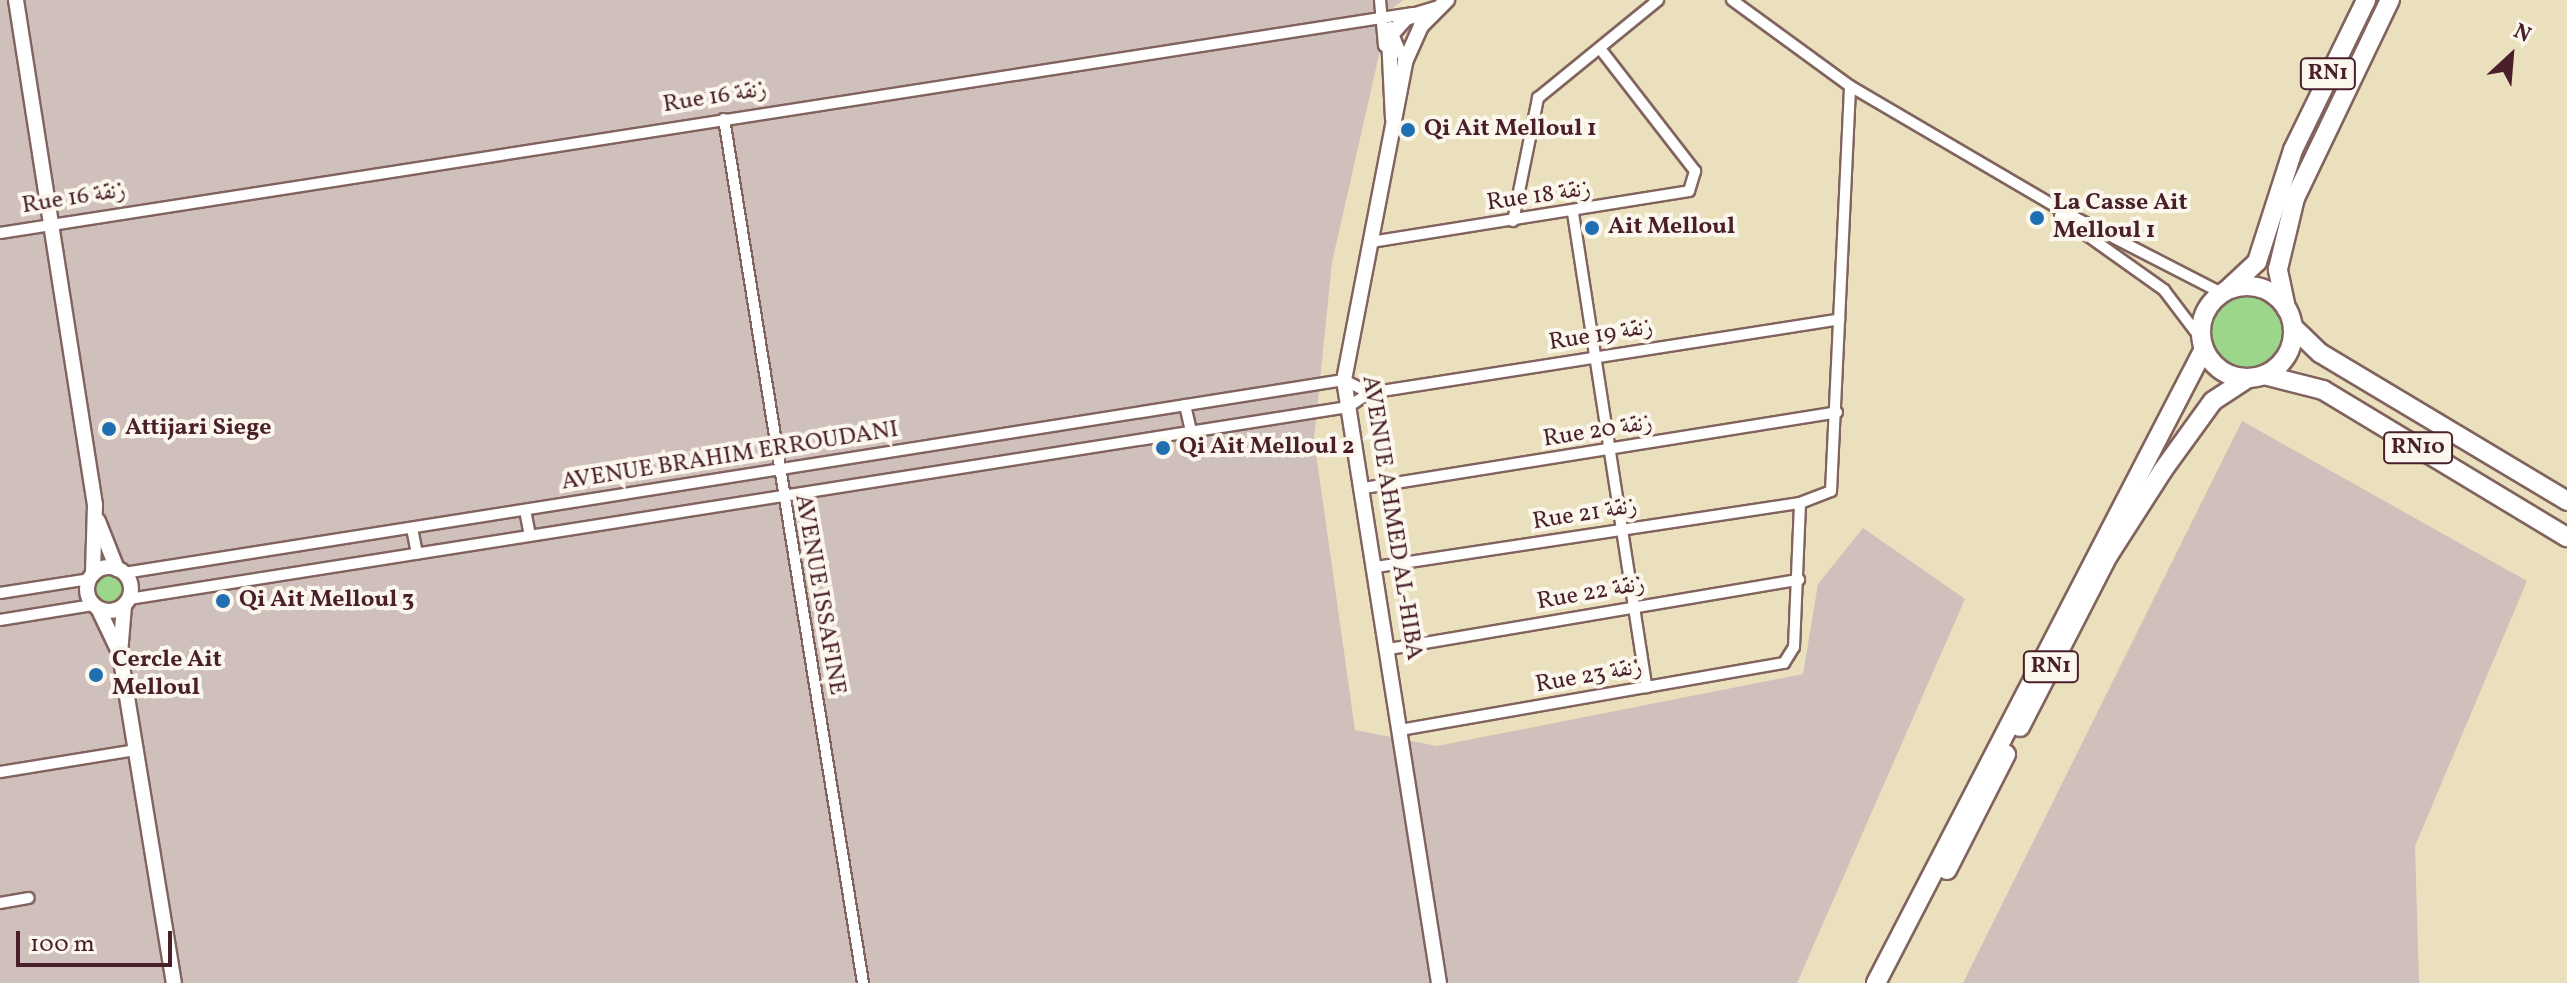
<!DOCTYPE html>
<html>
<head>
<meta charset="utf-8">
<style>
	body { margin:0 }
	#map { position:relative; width:2567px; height:983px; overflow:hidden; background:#eae0bd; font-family:Vollkorn,Amiri,serif }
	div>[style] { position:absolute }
	.industrial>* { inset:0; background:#cfc0bb }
	.green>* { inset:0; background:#9bd68a }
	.round { border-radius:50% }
	.roads { filter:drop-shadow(2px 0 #82635e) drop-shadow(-2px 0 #82635e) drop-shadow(0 2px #82635e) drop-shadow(0 -2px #82635e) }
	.street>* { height:10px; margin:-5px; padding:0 5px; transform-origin:5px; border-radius:5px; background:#fff }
	.secondary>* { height:14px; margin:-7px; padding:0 7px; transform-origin:7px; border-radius:7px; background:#fff }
	.secondary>.ring { margin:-7px; padding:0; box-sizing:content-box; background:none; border:14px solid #fff; border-radius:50% }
	.highway>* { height:18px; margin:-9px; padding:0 9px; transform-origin:9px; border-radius:9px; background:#fff }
	.highway>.ring { margin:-9px; padding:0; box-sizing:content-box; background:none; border:18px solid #fff; border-radius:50% }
	.dots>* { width:22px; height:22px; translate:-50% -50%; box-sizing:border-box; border:4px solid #fbf7ec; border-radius:50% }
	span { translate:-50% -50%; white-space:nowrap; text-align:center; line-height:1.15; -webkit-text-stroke:8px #fbf7ec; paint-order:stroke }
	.shield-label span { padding:2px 6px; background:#fbf7ec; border:2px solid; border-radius:6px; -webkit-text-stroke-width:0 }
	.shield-label { font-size:22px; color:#4a1f2b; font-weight:700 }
	.street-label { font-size:24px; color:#4a1f2b }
	.poi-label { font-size:24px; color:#4a1f2b; font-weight:700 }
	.left { translate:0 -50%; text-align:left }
	.north { position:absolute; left:2471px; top:16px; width:80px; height:80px; -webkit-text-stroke:6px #fbf7ec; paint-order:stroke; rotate:26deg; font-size:22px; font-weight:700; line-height:32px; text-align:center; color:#4a1f2b }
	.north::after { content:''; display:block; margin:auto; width:28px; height:36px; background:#4a1f2b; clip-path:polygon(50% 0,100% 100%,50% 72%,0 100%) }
	.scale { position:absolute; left:16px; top:931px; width:156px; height:36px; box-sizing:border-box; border:4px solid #4a1f2b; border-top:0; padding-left:10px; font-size:24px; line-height:28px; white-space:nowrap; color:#4a1f2b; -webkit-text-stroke:6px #fbf7ec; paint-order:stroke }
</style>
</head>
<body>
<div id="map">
	<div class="industrial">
		<div style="clip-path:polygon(0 0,1403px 0,1389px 11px,1332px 262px,1314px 439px,1355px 730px,1437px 746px,1803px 674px,1818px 584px,1863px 528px,1965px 599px,1797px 983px,0 983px)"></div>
		<div style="clip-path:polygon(2242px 421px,2527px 581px,2415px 846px,2419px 983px,1963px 983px)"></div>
	</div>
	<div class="green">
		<div class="round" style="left:2207px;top:292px;width:80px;height:80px"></div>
		<div class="round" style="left:93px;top:574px;width:30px;height:30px"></div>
	</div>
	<div class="roads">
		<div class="street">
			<div style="left:1380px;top:0;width:46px;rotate:85deg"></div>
			<div style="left:1732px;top:0;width:146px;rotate:36.1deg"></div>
			<div style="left:1850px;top:86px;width:253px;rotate:30.4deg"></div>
			<div style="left:2068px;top:214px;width:173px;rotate:27.2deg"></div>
			<div style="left:1390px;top:27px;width:38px;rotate:67deg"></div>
			<div style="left:724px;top:119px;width:875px;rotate:80.86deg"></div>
			<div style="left:1573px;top:213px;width:480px;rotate:81.2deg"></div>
			<div style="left:2060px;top:216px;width:128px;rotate:35.4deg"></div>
			<div style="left:2164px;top:290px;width:63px;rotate:52.8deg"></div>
			<div style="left:1513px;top:221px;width:126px;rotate:-78.5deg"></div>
			<div style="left:1538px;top:98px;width:155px;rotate:-39.2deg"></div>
			<div style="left:0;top:233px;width:1430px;rotate:-8.85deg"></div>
			<div style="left:1371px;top:242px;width:322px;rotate:-9.1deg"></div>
			<div style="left:1689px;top:191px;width:21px;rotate:-73deg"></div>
			<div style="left:1695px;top:171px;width:153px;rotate:-127.8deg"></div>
			<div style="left:1185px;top:405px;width:26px;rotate:77deg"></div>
			<div style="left:1364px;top:488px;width:479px;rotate:-9.1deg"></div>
			<div style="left:525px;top:510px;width:26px;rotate:79deg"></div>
			<div style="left:412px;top:528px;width:26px;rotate:79deg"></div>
			<div style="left:1376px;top:567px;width:429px;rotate:-8.6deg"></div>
			<div style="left:1800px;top:503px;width:33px;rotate:-21deg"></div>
			<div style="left:1831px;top:491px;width:405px;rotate:-87.3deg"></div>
			<div style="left:124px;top:573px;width:1235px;rotate:-8.99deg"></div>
			<div style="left:1344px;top:380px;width:28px;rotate:27deg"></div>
			<div style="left:0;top:593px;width:90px;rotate:-8.9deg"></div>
			<div style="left:129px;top:599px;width:1234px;rotate:-8.95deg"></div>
			<div style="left:1348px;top:407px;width:25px;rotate:-34deg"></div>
			<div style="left:1369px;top:393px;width:476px;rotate:-8.9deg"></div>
			<div style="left:0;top:620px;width:94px;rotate:-9.2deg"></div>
			<div style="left:1389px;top:649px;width:416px;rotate:-9.6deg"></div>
			<div style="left:1400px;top:730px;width:390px;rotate:-9.9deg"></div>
			<div style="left:1784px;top:663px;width:19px;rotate:-58deg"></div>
			<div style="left:1794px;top:647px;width:144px;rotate:-87.6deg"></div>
			<div style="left:0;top:772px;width:138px;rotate:-9.2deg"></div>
			<div style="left:0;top:903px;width:29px;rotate:-10deg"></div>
		</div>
		<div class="secondary">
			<div style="left:16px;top:0;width:511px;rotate:81.11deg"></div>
			<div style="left:95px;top:505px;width:69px;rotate:91.7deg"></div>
			<div style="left:1393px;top:119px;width:82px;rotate:-92.8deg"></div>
			<div style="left:1389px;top:37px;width:25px;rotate:-48deg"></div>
			<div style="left:1406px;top:18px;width:31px;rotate:-17deg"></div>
			<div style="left:98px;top:521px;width:52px;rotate:68.4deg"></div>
			<div class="ring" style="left:87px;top:567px;width:30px;height:30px"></div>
			<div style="left:124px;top:606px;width:48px;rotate:94.8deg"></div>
			<div style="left:120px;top:654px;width:333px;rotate:80.7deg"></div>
			<div style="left:98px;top:608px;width:51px;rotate:64.4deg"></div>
			<div style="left:1439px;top:983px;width:610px;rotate:-98.95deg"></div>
			<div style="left:1344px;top:380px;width:324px;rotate:-79.1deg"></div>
			<div style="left:1405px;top:62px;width:39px;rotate:-66deg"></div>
			<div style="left:1421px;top:26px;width:37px;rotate:-45deg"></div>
		</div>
		<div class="highway">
			<div class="ring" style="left:2201px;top:286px;width:74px;height:74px"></div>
			<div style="left:2227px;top:290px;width:41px;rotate:-43deg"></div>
			<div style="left:2257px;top:262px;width:118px;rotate:-72.2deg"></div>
			<div style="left:2293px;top:150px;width:167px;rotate:-64deg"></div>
			<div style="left:2286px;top:308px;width:40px;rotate:-102deg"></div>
			<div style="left:2278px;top:269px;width:73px;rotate:-76.5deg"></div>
			<div style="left:2295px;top:198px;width:220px;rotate:-64.4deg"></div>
			<div style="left:2293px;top:327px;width:37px;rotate:44deg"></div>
			<div style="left:2320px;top:353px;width:288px;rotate:30.9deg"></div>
			<div style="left:2264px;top:375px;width:61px;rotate:14.3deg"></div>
			<div style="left:2323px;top:390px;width:285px;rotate:31.1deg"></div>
			<div style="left:2020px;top:727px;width:192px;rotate:-62.8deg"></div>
			<div style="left:2108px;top:556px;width:102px;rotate:-57.4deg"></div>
			<div style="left:2163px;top:470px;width:85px;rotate:-54.1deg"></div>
			<div style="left:2213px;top:401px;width:42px;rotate:-33.3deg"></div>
			<div style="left:1947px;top:870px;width:130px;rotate:-63deg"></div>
			<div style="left:1876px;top:983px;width:714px;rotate:-62.65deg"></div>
		</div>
	</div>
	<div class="dots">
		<div style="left:1408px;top:130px;background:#1f6fb2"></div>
		<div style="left:2037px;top:218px;background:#1f6fb2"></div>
		<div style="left:1592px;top:228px;background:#1f6fb2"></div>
		<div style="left:109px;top:429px;background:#1f6fb2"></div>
		<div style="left:1163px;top:448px;background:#1f6fb2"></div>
		<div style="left:223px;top:601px;background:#1f6fb2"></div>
		<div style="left:96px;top:675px;background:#1f6fb2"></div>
	</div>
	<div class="shield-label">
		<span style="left:2328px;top:74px">RN1</span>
		<span style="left:2418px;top:448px">RN10</span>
		<span style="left:2051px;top:667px">RN1</span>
	</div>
	<div class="street-label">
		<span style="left:715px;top:98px;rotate:-9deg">Rue 16 زنقة</span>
		<span style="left:1539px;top:197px;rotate:-8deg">Rue 18 زنقة</span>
		<span style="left:74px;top:199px;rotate:-9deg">Rue 16 زنقة</span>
		<span style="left:1601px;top:336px;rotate:-9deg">Rue 19 زنقة</span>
		<span style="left:1598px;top:432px;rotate:-9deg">Rue 20 زنقة</span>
		<span style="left:730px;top:457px;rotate:-9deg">AVENUE BRAHIM ERROUDANI</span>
		<span style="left:1585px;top:515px;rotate:-9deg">Rue 21 زنقة</span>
		<span style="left:1391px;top:518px;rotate:81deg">AVENUE AHMED AL-HIBA</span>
		<span style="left:1591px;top:594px;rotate:-10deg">Rue 22 زنقة</span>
		<span style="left:819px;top:595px;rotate:80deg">AVENUE ISSAFINE</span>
		<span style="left:1589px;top:677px;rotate:-10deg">Rue 23 زنقة</span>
	</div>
	<div class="poi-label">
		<span class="left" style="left:1424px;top:130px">Qi Ait Melloul 1</span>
		<span class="left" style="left:2053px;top:218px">La Casse Ait<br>Melloul 1</span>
		<span class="left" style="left:1608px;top:228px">Ait Melloul</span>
		<span class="left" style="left:125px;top:429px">Attijari Siege</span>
		<span class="left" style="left:1179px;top:448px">Qi Ait Melloul 2</span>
		<span class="left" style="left:239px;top:601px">Qi Ait Melloul 3</span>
		<span class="left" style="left:112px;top:675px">Cercle Ait<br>Melloul</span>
	</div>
	<div class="north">N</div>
	<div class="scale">100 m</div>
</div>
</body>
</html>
